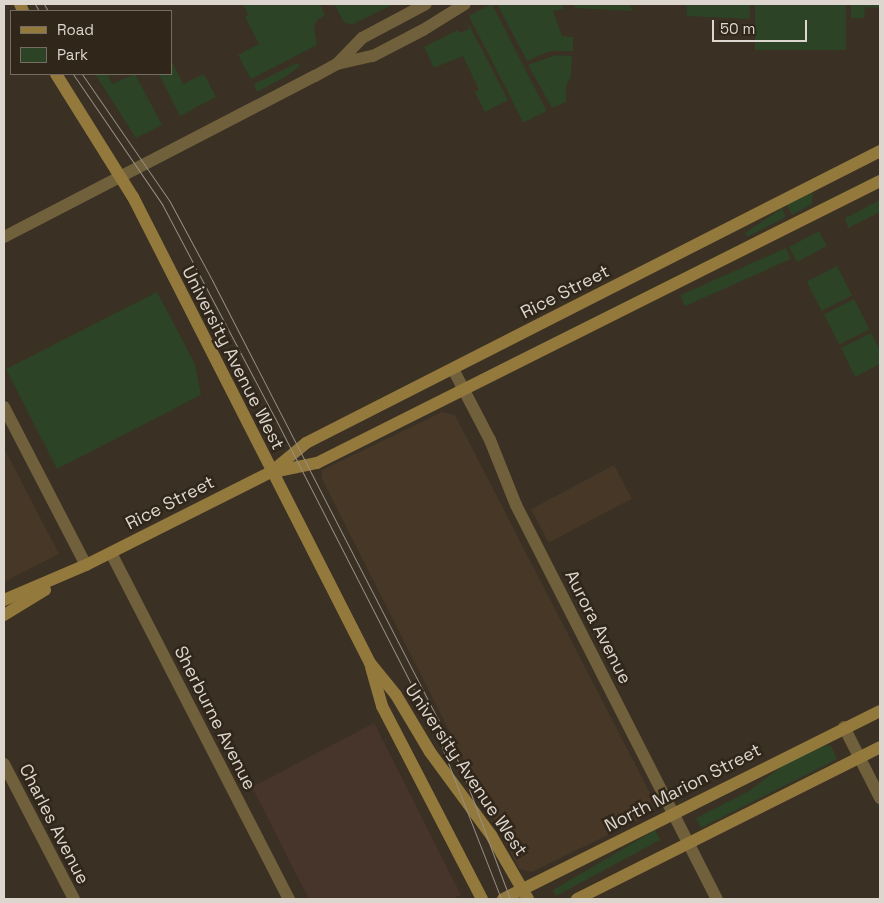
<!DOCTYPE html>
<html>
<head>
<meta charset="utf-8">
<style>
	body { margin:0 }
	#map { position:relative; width:884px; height:903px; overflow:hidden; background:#3a3024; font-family:"Space Grotesk",sans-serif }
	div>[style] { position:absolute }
	.built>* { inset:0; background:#463726; transform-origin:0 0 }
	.education>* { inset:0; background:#47352c }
	.green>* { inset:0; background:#2c4326; transform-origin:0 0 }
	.minor>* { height:12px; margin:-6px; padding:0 6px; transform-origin:6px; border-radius:6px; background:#71603c }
	.secondary>* { height:12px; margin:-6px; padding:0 6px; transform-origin:6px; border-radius:6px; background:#94793d }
	.tram>* { height:1px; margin:-0.5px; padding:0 0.5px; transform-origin:0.5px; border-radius:0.5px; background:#968e84 }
	span { translate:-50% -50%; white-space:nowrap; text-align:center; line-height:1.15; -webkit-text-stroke:5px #30261a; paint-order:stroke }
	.street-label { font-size:18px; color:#dcd6ce }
	.frame { position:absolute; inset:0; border:5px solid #dcd6ce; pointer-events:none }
	.legend { position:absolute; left:10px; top:10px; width:162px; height:65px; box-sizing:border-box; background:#30261a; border:1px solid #756c62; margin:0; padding:6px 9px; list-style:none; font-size:15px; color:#dcd6ce }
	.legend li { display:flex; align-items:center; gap:10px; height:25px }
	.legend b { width:25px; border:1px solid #756c62 }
	.scale { position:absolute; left:712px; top:20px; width:95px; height:22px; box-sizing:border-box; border:2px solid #dcd6ce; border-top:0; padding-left:6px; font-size:15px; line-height:18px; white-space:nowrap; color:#dcd6ce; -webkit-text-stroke:4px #30261a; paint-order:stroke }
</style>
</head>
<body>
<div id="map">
	<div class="built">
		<div style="clip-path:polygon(442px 412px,455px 415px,651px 795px,649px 815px,532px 872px,519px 869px,322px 479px,322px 470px)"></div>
		<div style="clip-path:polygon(4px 448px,59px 554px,4px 582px)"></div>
		<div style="left:614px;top:465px;width:38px;height:94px;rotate:62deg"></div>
	</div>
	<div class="education">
		<div style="clip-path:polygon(374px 723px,461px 895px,452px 899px,309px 899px,252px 787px)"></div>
	</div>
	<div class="green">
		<div style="clip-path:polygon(243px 4px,320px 4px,325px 15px,317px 20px,314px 28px,317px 45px,251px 79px,238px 55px,259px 44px,245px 17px,248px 15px)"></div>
		<div style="clip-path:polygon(334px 4px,394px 4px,351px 25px,344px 22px)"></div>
		<div style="left:492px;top:4px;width:120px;height:26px;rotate:63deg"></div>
		<div style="clip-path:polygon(497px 4px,563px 4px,563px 9px,553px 11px,562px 36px,573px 37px,573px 51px,550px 51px,527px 61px)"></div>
		<div style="clip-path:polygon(575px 4px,630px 4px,632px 11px,575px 8px)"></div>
		<div style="clip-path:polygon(686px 4px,750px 4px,750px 19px,687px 16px)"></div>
		<div style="left:755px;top:4px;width:91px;height:46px"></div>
		<div style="clip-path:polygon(851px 4px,880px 4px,880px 8px,865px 7px,864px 18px,851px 18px)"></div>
		<div style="clip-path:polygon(468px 23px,508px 100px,485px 112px,475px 92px,479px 90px,463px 56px,434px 68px,424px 47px,458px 30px,460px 33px,469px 29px)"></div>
		<div style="clip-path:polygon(556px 55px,572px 56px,571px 77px,566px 86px,566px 102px,552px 108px,528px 65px)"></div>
		<div style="clip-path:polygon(171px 60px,183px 84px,204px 74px,216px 97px,180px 116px,159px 74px,171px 74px)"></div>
		<div style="clip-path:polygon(297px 63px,300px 66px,285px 77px,257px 92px,254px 84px)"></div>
		<div style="clip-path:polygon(95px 74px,107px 74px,112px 84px,135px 74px,162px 125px,136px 138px)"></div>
		<div style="clip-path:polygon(813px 192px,812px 204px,792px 215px,787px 205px)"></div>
		<div style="clip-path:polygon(880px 200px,880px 212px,848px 228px,845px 218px)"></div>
		<div style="clip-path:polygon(782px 208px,786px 217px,747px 237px,745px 233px)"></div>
		<div style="left:819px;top:231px;width:17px;height:34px;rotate:62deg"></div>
		<div style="left:786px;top:248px;width:12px;height:116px;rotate:66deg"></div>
		<div style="left:837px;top:266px;width:33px;height:34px;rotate:63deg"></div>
		<div style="clip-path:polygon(157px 292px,195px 364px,201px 395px,57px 469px,6px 369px)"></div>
		<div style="left:854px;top:299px;width:34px;height:34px;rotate:63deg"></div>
		<div style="clip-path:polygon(871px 333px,880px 351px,880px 364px,855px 377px,841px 348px)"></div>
		<div style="clip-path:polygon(826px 745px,831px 746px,837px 759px,701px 828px,696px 818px,749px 791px,785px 764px)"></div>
		<div style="clip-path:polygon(655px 830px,660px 840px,556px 896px,553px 890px)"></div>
	</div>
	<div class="minor">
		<div style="left:337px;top:64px;width:37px;rotate:-13deg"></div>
		<div style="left:373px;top:56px;width:56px;rotate:-27.5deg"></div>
		<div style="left:423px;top:30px;width:49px;rotate:-31.8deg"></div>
		<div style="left:4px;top:237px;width:350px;rotate:-27.4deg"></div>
		<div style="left:315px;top:76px;width:25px;rotate:-29deg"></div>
		<div style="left:337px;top:64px;width:36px;rotate:-46deg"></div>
		<div style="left:362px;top:38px;width:72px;rotate:-28deg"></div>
		<div style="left:453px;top:369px;width:80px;rotate:62.5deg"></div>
		<div style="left:490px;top:440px;width:70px;rotate:68.2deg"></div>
		<div style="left:516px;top:505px;width:442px;rotate:63deg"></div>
		<div style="left:4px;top:407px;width:178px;rotate:62.6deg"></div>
		<div style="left:111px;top:553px;width:389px;rotate:62.8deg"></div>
		<div style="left:844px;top:727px;width:80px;rotate:63.1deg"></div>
		<div style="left:4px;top:764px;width:152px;rotate:62.6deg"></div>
	</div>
	<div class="secondary">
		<div style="left:20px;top:4px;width:8px;rotate:67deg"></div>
		<div style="left:56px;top:74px;width:145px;rotate:58deg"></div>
		<div style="left:133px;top:197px;width:523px;rotate:63.04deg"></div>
		<div style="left:370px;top:663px;width:41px;rotate:50.9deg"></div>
		<div style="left:396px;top:695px;width:66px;rotate:59.2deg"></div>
		<div style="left:430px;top:752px;width:103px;rotate:53.7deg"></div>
		<div style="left:491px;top:835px;width:74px;rotate:60deg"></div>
		<div style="left:273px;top:472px;width:45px;rotate:-11.6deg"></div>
		<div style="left:317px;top:463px;width:630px;rotate:-26.61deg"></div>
		<div style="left:4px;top:600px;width:89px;rotate:-23.1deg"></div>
		<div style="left:86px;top:565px;width:207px;rotate:-26.7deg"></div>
		<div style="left:271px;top:472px;width:45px;rotate:-39.6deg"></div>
		<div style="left:306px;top:443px;width:644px;rotate:-26.96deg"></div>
		<div style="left:4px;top:615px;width:48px;rotate:-31.4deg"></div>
		<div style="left:371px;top:667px;width:41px;rotate:74.2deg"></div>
		<div style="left:382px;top:706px;width:217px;rotate:62.6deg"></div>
		<div style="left:503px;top:899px;width:421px;rotate:-26.5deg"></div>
		<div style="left:577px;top:899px;width:339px;rotate:-26.6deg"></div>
	</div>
	<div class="tram">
		<div style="left:35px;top:4px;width:8px;rotate:60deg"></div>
		<div style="left:44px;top:4px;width:8px;rotate:60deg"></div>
		<div style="left:73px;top:74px;width:158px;rotate:55.6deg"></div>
		<div style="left:162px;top:204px;width:242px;rotate:62.2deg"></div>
		<div style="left:275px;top:418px;width:358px;rotate:62.9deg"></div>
		<div style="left:438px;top:737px;width:174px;rotate:68.7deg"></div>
		<div style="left:82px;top:74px;width:153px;rotate:55.4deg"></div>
		<div style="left:169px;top:200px;width:91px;rotate:61.7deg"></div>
		<div style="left:212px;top:280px;width:492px;rotate:62.8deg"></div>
		<div style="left:437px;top:717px;width:59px;rotate:64.7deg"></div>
		<div style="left:462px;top:770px;width:138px;rotate:69.6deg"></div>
	</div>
	<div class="street-label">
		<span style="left:565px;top:292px;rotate:-27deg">Rice Street</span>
		<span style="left:233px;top:358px;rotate:63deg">University Avenue West</span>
		<span style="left:170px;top:503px;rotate:-27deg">Rice Street</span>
		<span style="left:598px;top:627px;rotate:63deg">Aurora Avenue</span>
		<span style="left:215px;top:718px;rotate:63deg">Sherburne Avenue</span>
		<span style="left:466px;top:770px;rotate:56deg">University Avenue West</span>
		<span style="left:683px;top:788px;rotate:-27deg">North Marion Street</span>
		<span style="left:54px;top:824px;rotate:63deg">Charles Avenue</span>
	</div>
	<div class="frame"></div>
	<ul class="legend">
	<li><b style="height:6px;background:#94793d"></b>Road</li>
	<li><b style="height:14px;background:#2c4326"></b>Park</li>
	</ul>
	<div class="scale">50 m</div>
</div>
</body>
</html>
